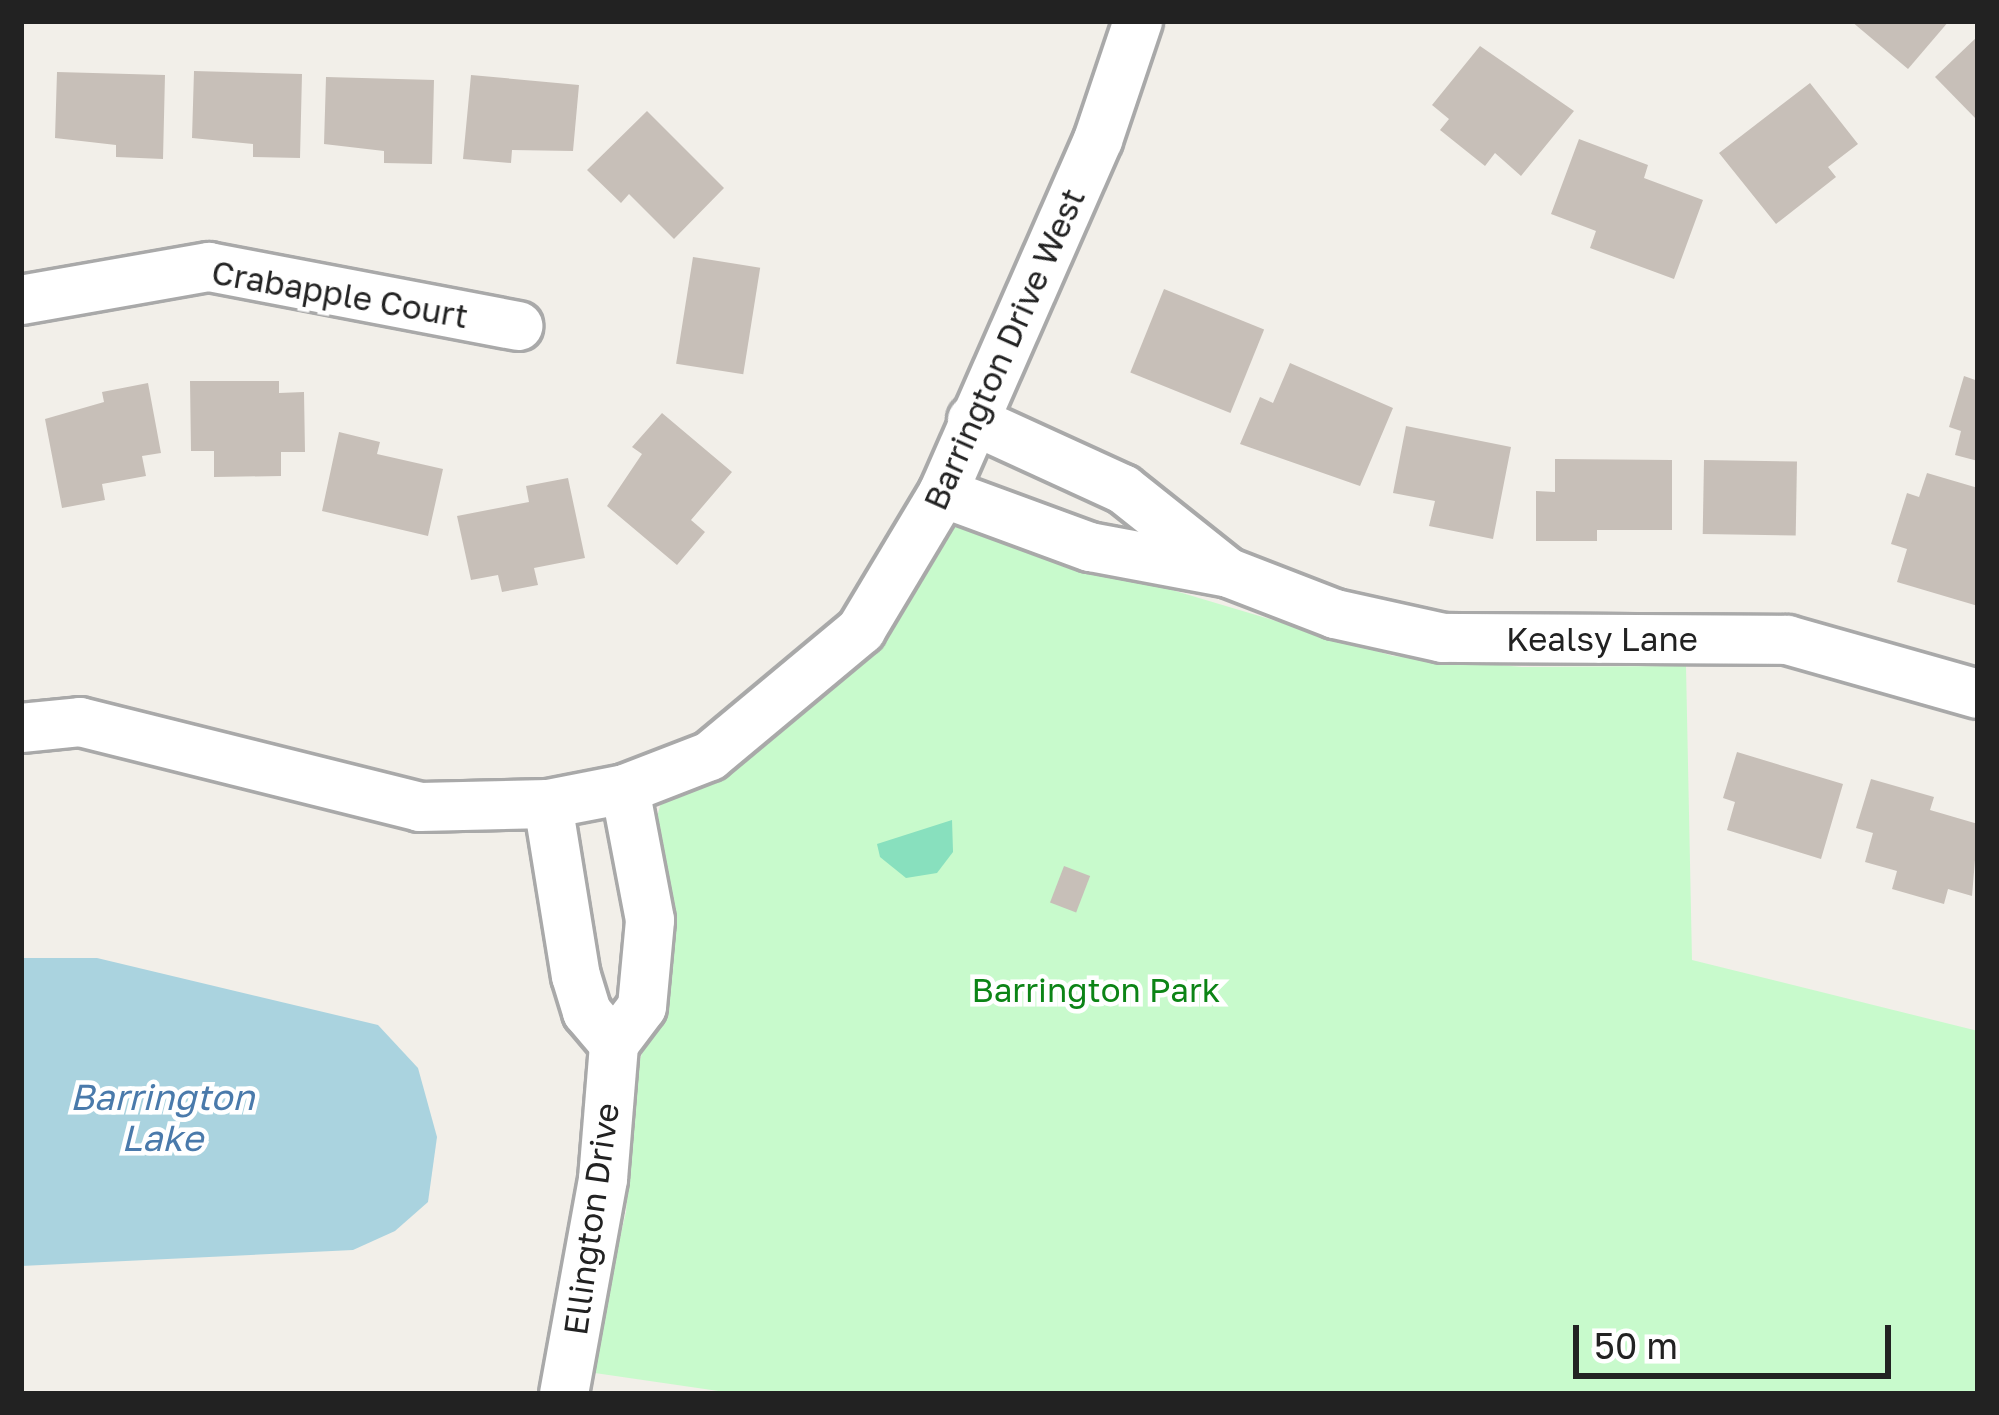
<!DOCTYPE html>
<html>
<head>
<meta charset="utf-8">
<style>
	body { margin:0 }
	#map { position:relative; width:1999px; height:1415px; overflow:hidden; background:#f2efe9; font-family:"Golos Text",sans-serif }
	div>[style] { position:absolute }
	.park>* { inset:0; background:#c8facc }
	.pitch>* { inset:0; background:#88e0be }
	.water>* { inset:0; background:#aad3df }
	.building>* { inset:0; background:#c7bfb8; transform-origin:0 0 }
	.roads { filter:drop-shadow(3px 0 #a9a9a9) drop-shadow(-3px 0 #a9a9a9) drop-shadow(0 3px #a9a9a9) drop-shadow(0 -3px #a9a9a9) }
	.minor>* { height:48px; margin:-24px; padding:0 24px; transform-origin:24px; border-radius:24px; background:#fff }
	span { translate:-50% -50%; white-space:nowrap; text-align:center; line-height:1.15; -webkit-text-stroke:9px #fff; paint-order:stroke }
	.street-label { font-size:33px; color:#222 }
	.park-label { font-size:33px; color:#0c8416 }
	.water-label { font-size:36px; color:#4a7aab; font-style:italic }
	.frame { position:absolute; inset:0; border:24px solid #222; pointer-events:none }
	.scale { position:absolute; left:1573px; top:1325px; width:318px; height:54px; box-sizing:border-box; border:6px solid #222; border-top:0; padding-left:15px; font-size:36px; line-height:42px; white-space:nowrap; color:#222; -webkit-text-stroke:9px #fff; paint-order:stroke }
</style>
</head>
<body>
<div id="map">
	<div class="park">
		<div style="clip-path:polygon(979px 516px,1152px 584px,1393px 656px,1522px 667px,1686px 666px,1692px 960px,1978px 1031px,1978px 1394px,739px 1394px,588px 1372px,626px 1212px,636px 1072px,665px 981px,649px 846px,662px 799px,933px 531px)"></div>
	</div>
	<div class="pitch">
		<div style="clip-path:polygon(952px 820px,953px 852px,937px 873px,906px 878px,880px 857px,877px 844px)"></div>
	</div>
	<div class="water">
		<div style="clip-path:polygon(21px 958px,97px 958px,378px 1025px,418px 1068px,437px 1137px,428px 1202px,395px 1231px,353px 1250px,21px 1266px)"></div>
	</div>
	<div class="building">
		<div style="clip-path:polygon(1851px 21px,1949px 21px,1908px 69px)"></div>
		<div style="clip-path:polygon(1978px 36px,1978px 121px,1935px 77px)"></div>
		<div style="clip-path:polygon(1480px 46px,1574px 111px,1521px 176px,1495px 153px,1485px 166px,1440px 130px,1449px 119px,1432px 105px)"></div>
		<div style="clip-path:polygon(194px 71px,302px 74px,300px 158px,253px 157px,253px 144px,192px 138px)"></div>
		<div style="clip-path:polygon(57px 72px,165px 75px,163px 159px,116px 157px,116px 145px,55px 138px)"></div>
		<div style="clip-path:polygon(471px 75px,579px 85px,573px 151px,512px 150px,511px 163px,463px 159px)"></div>
		<div style="clip-path:polygon(326px 77px,434px 80px,432px 164px,384px 163px,384px 151px,324px 144px)"></div>
		<div style="clip-path:polygon(1810px 83px,1858px 144px,1828px 167px,1836px 177px,1776px 224px,1719px 153px)"></div>
		<div style="clip-path:polygon(647px 111px,724px 188px,674px 239px,629px 194px,621px 203px,587px 170px)"></div>
		<div style="clip-path:polygon(1579px 139px,1648px 165px,1644px 178px,1703px 200px,1674px 279px,1590px 248px,1596px 231px,1551px 214px)"></div>
		<div style="left:693px;top:257px;width:68px;height:108px;rotate:9deg"></div>
		<div style="left:1164px;top:289px;width:108px;height:90px;rotate:22deg"></div>
		<div style="clip-path:polygon(1290px 363px,1393px 408px,1360px 486px,1240px 444px,1260px 397px,1273px 403px)"></div>
		<div style="clip-path:polygon(1964px 376px,1978px 381px,1978px 461px,1955px 455px,1961px 431px,1949px 427px)"></div>
		<div style="clip-path:polygon(190px 381px,279px 381px,279px 393px,304px 392px,305px 452px,281px 452px,281px 476px,214px 477px,214px 451px,191px 451px)"></div>
		<div style="clip-path:polygon(148px 383px,161px 453px,142px 456px,146px 476px,102px 484px,105px 500px,62px 508px,45px 419px,104px 402px,102px 392px)"></div>
		<div style="clip-path:polygon(662px 413px,732px 472px,691px 520px,705px 532px,677px 565px,607px 506px,642px 454px,632px 447px)"></div>
		<div style="clip-path:polygon(1406px 426px,1511px 447px,1493px 539px,1429px 526px,1435px 501px,1393px 493px)"></div>
		<div style="clip-path:polygon(339px 432px,380px 442px,377px 454px,443px 469px,428px 536px,322px 511px)"></div>
		<div style="clip-path:polygon(1555px 459px,1672px 460px,1672px 530px,1597px 530px,1597px 541px,1536px 541px,1536px 491px,1555px 492px)"></div>
		<div style="left:1704px;top:460px;width:93px;height:74px;rotate:1deg"></div>
		<div style="clip-path:polygon(1927px 473px,1978px 488px,1978px 606px,1897px 582px,1907px 549px,1891px 544px,1907px 493px,1919px 497px)"></div>
		<div style="clip-path:polygon(568px 478px,585px 558px,534px 568px,538px 585px,502px 592px,498px 575px,471px 580px,457px 516px,529px 502px,526px 486px)"></div>
		<div style="clip-path:polygon(1737px 752px,1843px 784px,1821px 859px,1727px 830px,1735px 802px,1723px 798px)"></div>
		<div style="clip-path:polygon(1871px 779px,1934px 797px,1930px 810px,1978px 824px,1972px 896px,1948px 889px,1944px 904px,1892px 889px,1897px 871px,1865px 862px,1873px 833px,1856px 828px)"></div>
		<div style="left:1064px;top:866px;width:28px;height:39px;rotate:21deg"></div>
	</div>
	<div class="roads">
		<div class="minor">
			<div style="left:21px;top:300px;width:191px;rotate:-10deg"></div>
			<div style="left:209px;top:267px;width:315px;rotate:10.8deg"></div>
			<div style="left:972px;top:420px;width:166px;rotate:24.6deg"></div>
			<div style="left:1123px;top:489px;width:130px;rotate:38.5deg"></div>
			<div style="left:943px;top:493px;width:157px;rotate:20.2deg"></div>
			<div style="left:1090px;top:547px;width:141px;rotate:10.6deg"></div>
			<div style="left:1229px;top:573px;width:114px;rotate:21.1deg"></div>
			<div style="left:1335px;top:614px;width:111px;rotate:12.5deg"></div>
			<div style="left:1443px;top:638px;width:344px;rotate:0.3deg"></div>
			<div style="left:1787px;top:640px;width:198px;rotate:15.8deg"></div>
			<div style="left:21px;top:728px;width:59px;rotate:-5.8deg"></div>
			<div style="left:80px;top:722px;width:350px;rotate:14deg"></div>
			<div style="left:420px;top:807px;width:128px;rotate:-1.3deg"></div>
			<div style="left:548px;top:804px;width:78px;rotate:-11deg"></div>
			<div style="left:625px;top:789px;width:91px;rotate:-21.2deg"></div>
			<div style="left:710px;top:756px;width:197px;rotate:-39.8deg"></div>
			<div style="left:861px;top:630px;width:160px;rotate:-59.1deg"></div>
			<div style="left:943px;top:493px;width:386px;rotate:-66.3deg"></div>
			<div style="left:1098px;top:140px;width:126px;rotate:-71.4deg"></div>
			<div style="left:548px;top:804px;width:174px;rotate:80.8deg"></div>
			<div style="left:576px;top:976px;width:38px;rotate:73deg"></div>
			<div style="left:587px;top:1012px;width:42px;rotate:49.8deg"></div>
			<div style="left:564px;top:1394px;width:219px;rotate:-79.7deg"></div>
			<div style="left:603px;top:1179px;width:135px;rotate:-85.3deg"></div>
			<div style="left:614px;top:1044px;width:46px;rotate:-52.9deg"></div>
			<div style="left:642px;top:1007px;width:87px;rotate:-84.7deg"></div>
			<div style="left:650px;top:920px;width:133px;rotate:-100.8deg"></div>
		</div>
	</div>
	<div class="street-label">
		<span style="left:340px;top:294px;rotate:10deg">Crabapple Court</span>
		<span style="left:1004px;top:349px;rotate:-66deg">Barrington Drive West</span>
		<span style="left:1602px;top:639px">Kealsy Lane</span>
		<span style="left:591px;top:1219px;rotate:-82deg">Ellington Drive</span>
	</div>
	<div class="park-label">
		<span style="left:1096px;top:990px">Barrington Park</span>
	</div>
	<div class="water-label">
		<span style="left:162px;top:1117px">Barrington<br>Lake</span>
	</div>
	<div class="frame"></div>
	<div class="scale">50 m</div>
</div>
</body>
</html>
